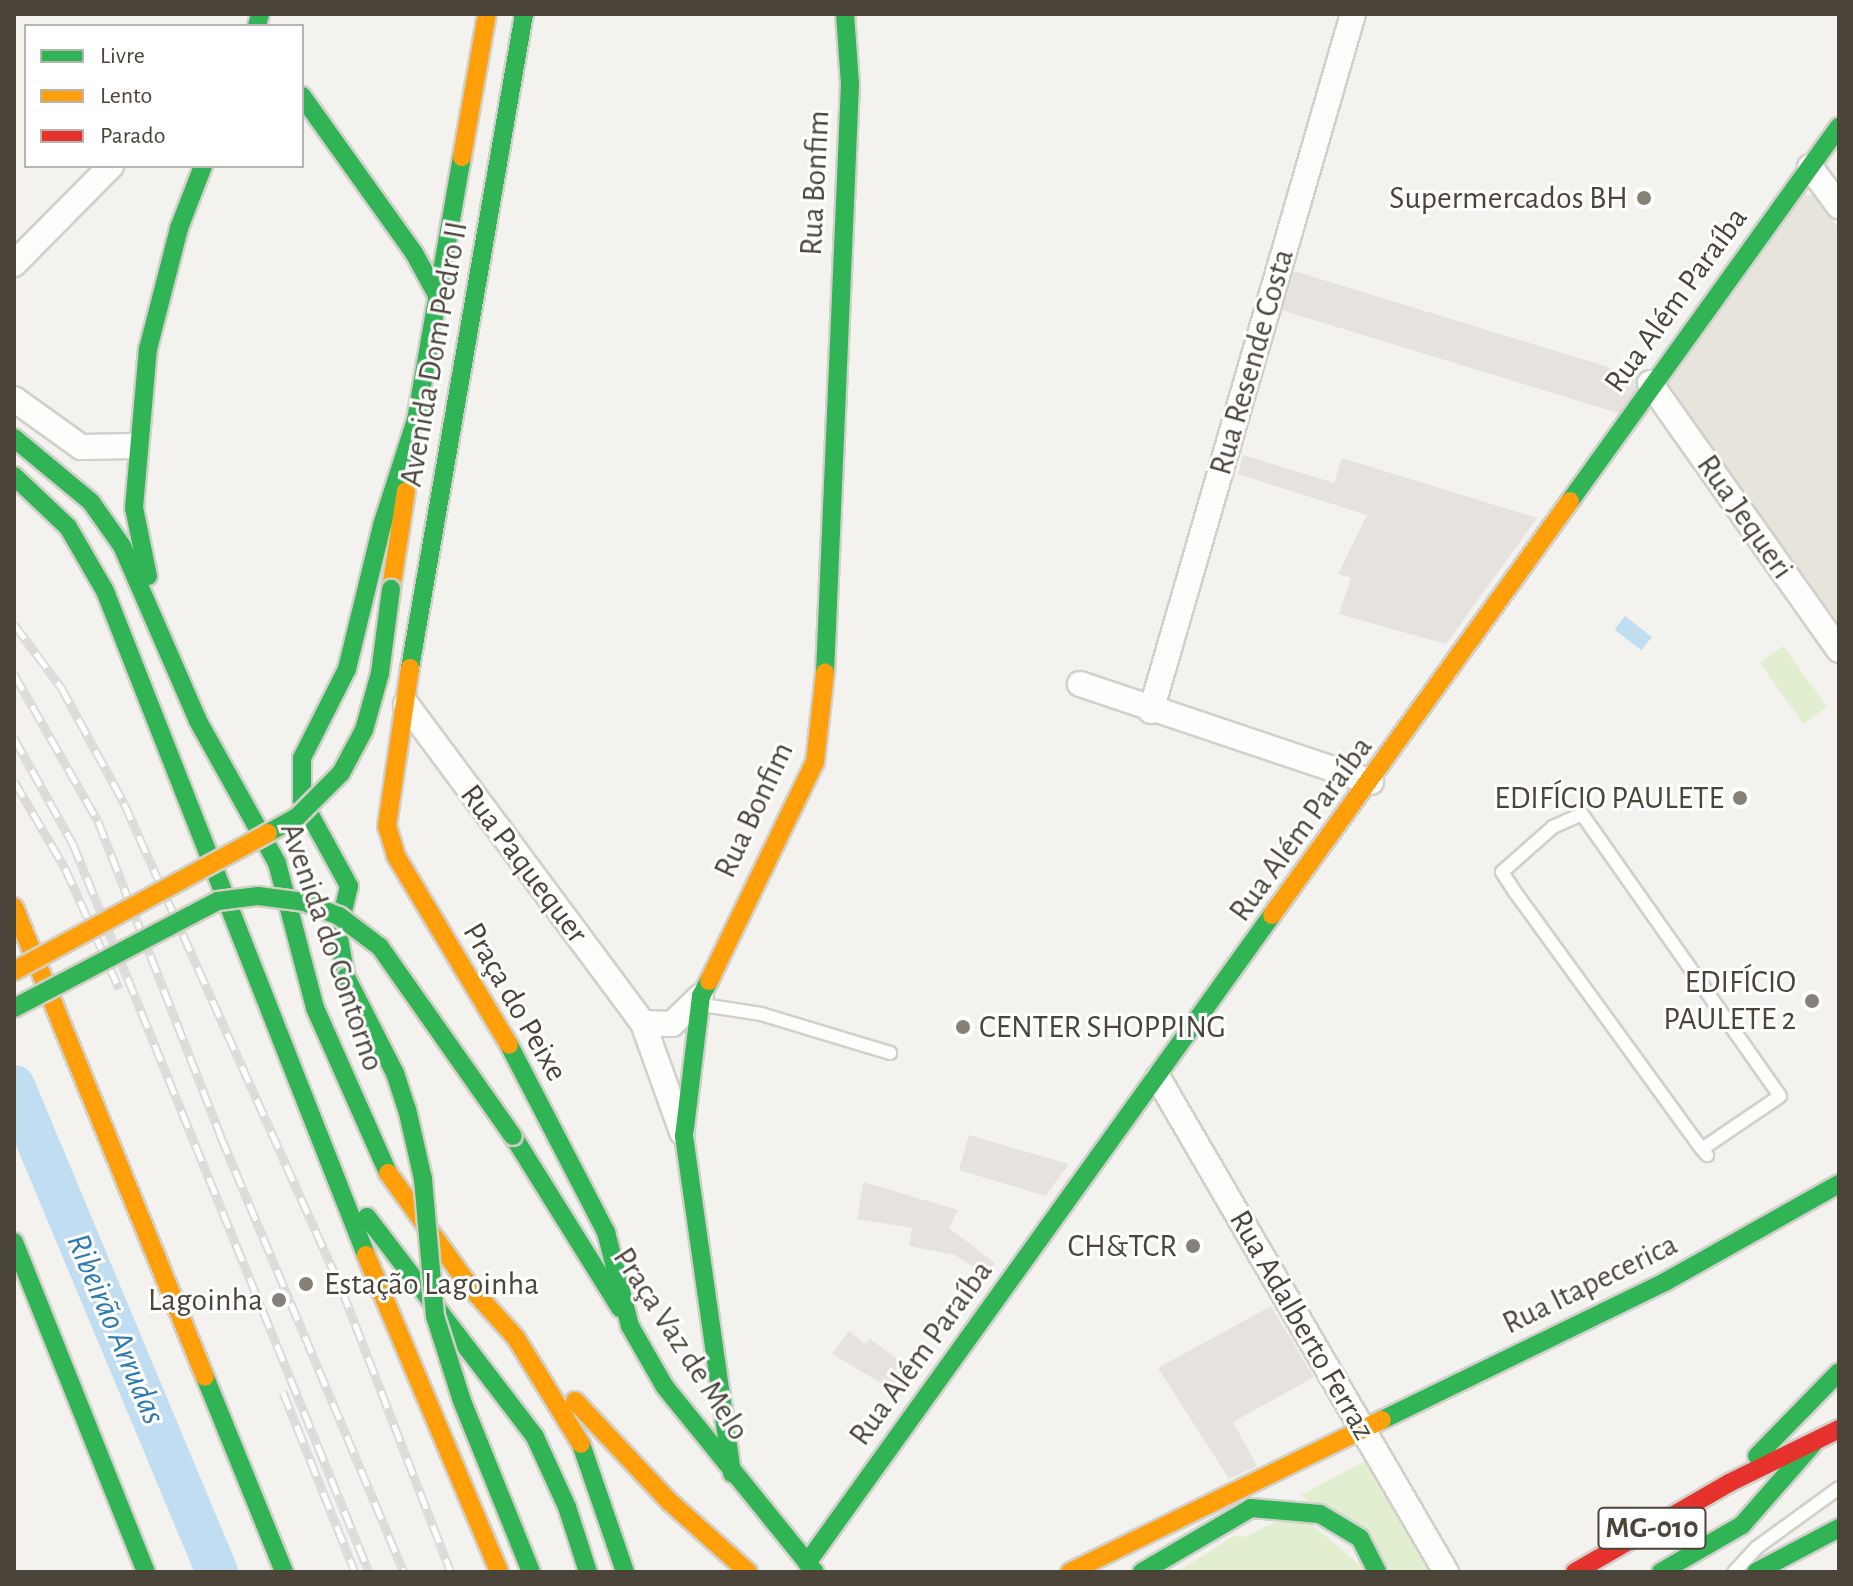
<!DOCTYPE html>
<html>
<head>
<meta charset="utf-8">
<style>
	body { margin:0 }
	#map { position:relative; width:1853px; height:1586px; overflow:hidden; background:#f4f2ee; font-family:"Alegreya Sans",sans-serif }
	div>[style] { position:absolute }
	.residential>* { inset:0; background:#e7e4dc }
	.industrial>* { inset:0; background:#e6e2de; transform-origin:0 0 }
	.green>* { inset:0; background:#e1eecf; transform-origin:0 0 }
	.parking>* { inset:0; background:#e6e3df }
	.water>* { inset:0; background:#c0ddf1; transform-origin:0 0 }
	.river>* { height:42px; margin:-21px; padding:0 21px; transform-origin:21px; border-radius:21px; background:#c0ddf1 }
	.roads { filter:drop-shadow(2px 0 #d2d0cb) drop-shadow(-2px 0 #d2d0cb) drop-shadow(0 2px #d2d0cb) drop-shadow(0 -2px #d2d0cb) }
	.lane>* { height:12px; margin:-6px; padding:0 6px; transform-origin:6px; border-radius:6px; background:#fdfdfc }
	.street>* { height:24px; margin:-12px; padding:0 12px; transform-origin:12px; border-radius:12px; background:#fdfdfc }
	.fast>* { height:18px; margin:-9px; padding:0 9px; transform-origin:9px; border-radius:9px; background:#30b455 }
	.slow>* { height:18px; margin:-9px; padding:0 9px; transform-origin:9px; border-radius:9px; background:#ff9f0a }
	.jam>* { height:18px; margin:-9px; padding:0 9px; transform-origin:9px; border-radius:9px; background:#e5322d }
	.rail>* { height:9px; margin-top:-4.5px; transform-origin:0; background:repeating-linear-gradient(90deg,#fff 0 18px,#dbdbda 0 36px); box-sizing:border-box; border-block:2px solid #dbdbda }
	.bridges { filter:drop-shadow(2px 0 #d3cfc5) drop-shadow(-2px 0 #d3cfc5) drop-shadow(0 2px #d3cfc5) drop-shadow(0 -2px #d3cfc5) }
	.fast-bridge>* { height:18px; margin:-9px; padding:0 9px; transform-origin:9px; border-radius:9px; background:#30b455 }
	.slow-bridge>* { height:18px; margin:-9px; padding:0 9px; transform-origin:9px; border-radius:9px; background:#ff9f0a }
	.dots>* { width:22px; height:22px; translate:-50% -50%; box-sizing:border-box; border:4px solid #fff; border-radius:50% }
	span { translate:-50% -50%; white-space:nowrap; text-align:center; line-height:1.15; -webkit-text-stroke:6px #fff; paint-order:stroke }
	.shield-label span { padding:2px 6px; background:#fff; border:2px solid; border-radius:6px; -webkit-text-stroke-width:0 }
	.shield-label { font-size:30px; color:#4b4439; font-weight:700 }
	.street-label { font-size:32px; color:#4b4439 }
	.poi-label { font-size:32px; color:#4b4439 }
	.right { translate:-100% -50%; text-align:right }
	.left { translate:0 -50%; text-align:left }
	.water-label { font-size:34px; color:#2e7ab2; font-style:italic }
	.frame { position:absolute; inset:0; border:16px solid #4b4439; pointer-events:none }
	.legend { position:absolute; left:24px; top:24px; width:280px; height:144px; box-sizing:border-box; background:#fff; border:2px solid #b7b4b0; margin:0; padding:10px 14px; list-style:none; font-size:24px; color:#4b4439 }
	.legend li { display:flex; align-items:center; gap:16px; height:40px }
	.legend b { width:40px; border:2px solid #b7b4b0 }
</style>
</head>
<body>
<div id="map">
	<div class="residential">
		<div style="clip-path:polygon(1804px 195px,1815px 195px,1839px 229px,1839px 624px,1668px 385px)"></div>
	</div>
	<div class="industrial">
		<div style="left:1294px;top:271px;width:362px;height:41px;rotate:17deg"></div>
		<div style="clip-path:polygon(1243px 455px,1334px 483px,1342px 458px,1537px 518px,1446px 644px,1339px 614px,1351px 578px,1338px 574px,1367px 515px,1238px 474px)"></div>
	</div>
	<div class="green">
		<div style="left:1783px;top:646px;width:75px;height:29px;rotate:54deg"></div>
		<div style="clip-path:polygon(1373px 1457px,1440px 1572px,1389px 1572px,1301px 1495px)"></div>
		<div style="clip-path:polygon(1279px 1520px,1310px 1523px,1368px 1572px,1177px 1572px,1234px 1536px,1245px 1537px)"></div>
	</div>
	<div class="parking">
		<div style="clip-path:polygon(969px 1135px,1069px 1164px,1045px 1196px,1009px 1185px,959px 1170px)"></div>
		<div style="clip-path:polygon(863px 1182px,958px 1210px,949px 1228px,995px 1263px,985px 1274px,955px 1255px,909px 1246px,912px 1228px,857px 1219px)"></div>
		<div style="clip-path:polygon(1271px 1306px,1314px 1377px,1233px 1422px,1257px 1466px,1229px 1479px,1158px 1368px)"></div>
		<div style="clip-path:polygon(849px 1331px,865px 1344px,870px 1339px,907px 1366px,891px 1389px,832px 1354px)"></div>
	</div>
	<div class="water">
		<div style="left:1625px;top:616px;width:34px;height:17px;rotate:38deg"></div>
	</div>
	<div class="river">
		<div style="left:14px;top:1086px;width:527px;rotate:67.33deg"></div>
	</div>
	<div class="roads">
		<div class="lane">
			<div style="left:703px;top:1005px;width:59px;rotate:8.8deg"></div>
			<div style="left:761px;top:1014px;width:135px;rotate:16.8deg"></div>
			<div style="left:1702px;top:1149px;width:94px;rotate:-34.2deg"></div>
			<div style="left:1780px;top:1096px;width:345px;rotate:-125.1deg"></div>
			<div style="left:1582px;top:814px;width:32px;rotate:156deg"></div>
			<div style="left:1553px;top:827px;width:68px;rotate:138.6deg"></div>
			<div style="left:1502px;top:872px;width:24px;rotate:57deg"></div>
			<div style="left:1515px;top:892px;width:318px;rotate:54deg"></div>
			<div style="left:1702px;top:1149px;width:8px;rotate:50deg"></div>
			<div style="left:1734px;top:1572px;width:33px;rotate:-47deg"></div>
			<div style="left:1756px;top:1548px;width:102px;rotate:-35.9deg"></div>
		</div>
		<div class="street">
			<div style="left:1810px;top:167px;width:49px;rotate:53.4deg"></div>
			<div style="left:14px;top:264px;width:138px;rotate:-45.3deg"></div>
			<div style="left:1650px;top:383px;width:327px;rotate:54.7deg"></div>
			<div style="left:14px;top:399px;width:82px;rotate:35.6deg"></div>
			<div style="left:81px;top:447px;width:54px;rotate:-1.1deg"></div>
			<div style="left:1080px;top:684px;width:307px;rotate:18.6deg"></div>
			<div style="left:406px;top:704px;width:397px;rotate:53.4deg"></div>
			<div style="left:643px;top:1023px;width:116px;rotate:70.3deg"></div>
			<div style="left:1151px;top:711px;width:726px;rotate:-73.84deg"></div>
			<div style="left:643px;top:1023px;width:29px;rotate:2deg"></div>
			<div style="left:672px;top:1024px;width:40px;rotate:-44deg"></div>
			<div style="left:1158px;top:1078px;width:572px;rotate:59.76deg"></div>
		</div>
		<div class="fast">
			<div style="left:257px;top:26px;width:12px;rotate:-76deg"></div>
			<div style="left:302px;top:96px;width:193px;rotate:54.5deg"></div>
			<div style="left:414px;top:253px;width:48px;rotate:61.3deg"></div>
			<div style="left:14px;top:438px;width:100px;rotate:39.7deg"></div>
			<div style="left:91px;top:502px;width:54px;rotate:54.8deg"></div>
			<div style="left:122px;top:546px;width:191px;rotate:66.5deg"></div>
			<div style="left:198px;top:721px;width:162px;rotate:60.9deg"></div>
			<div style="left:277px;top:863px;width:150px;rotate:75.3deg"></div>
			<div style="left:315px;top:1008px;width:180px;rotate:66.1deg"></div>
			<div style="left:14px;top:476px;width:74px;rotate:43.4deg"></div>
			<div style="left:68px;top:527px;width:74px;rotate:60deg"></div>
			<div style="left:105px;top:591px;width:713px;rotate:68.54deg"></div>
			<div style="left:1570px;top:501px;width:461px;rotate:-54.3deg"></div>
			<div style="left:148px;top:576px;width:69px;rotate:-101.6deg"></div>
			<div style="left:134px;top:508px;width:160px;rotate:-85deg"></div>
			<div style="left:148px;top:349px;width:125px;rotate:-75.6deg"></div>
			<div style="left:179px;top:228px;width:66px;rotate:-68.8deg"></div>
			<div style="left:410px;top:668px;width:664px;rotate:-80.11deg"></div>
			<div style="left:825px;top:673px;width:590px;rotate:-87.57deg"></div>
			<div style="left:850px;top:84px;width:70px;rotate:-94.1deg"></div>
			<div style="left:346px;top:977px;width:45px;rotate:-100.3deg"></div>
			<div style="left:338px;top:933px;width:48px;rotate:-76.8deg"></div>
			<div style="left:349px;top:886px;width:98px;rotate:-118.7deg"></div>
			<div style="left:302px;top:800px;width:42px;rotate:-90deg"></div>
			<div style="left:302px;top:758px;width:100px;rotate:-63.2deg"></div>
			<div style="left:347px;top:669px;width:148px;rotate:-76.3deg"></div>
			<div style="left:382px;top:525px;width:110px;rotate:-72.1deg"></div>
			<div style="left:416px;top:420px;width:267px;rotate:-80.1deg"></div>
			<div style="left:709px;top:981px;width:17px;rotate:118deg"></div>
			<div style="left:701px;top:996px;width:141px;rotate:96.9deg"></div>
			<div style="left:684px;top:1136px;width:341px;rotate:81.9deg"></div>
			<div style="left:509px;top:1045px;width:211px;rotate:62.6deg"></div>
			<div style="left:606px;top:1232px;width:97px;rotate:75.7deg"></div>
			<div style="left:630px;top:1326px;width:70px;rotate:60.2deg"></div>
			<div style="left:665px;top:1387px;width:238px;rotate:51deg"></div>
			<div style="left:513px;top:1136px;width:203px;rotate:58.1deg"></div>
			<div style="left:367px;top:1217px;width:277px;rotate:52.6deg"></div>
			<div style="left:535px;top:1437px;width:77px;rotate:65.4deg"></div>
			<div style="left:567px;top:1507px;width:68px;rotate:72.1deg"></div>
			<div style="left:14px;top:1242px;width:355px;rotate:68.2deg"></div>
			<div style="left:205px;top:1377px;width:210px;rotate:67.9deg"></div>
			<div style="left:1382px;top:1420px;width:315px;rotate:-26deg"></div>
			<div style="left:1665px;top:1282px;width:200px;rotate:-29.4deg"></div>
			<div style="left:581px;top:1444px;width:135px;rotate:71deg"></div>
			<div style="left:1757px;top:1456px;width:117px;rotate:-45.7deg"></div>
			<div style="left:807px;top:1563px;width:798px;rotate:-54.34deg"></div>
			<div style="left:1142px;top:1572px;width:126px;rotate:-30.4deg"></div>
			<div style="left:1251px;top:1508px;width:69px;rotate:5deg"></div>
			<div style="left:1320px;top:1514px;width:47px;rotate:31deg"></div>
			<div style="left:1360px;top:1538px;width:38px;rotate:63deg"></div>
			<div style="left:1661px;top:1572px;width:94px;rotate:-30.1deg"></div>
			<div style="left:1742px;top:1525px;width:108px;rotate:-48.8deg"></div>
			<div style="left:1756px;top:1572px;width:94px;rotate:-27.9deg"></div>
		</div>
		<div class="slow">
			<div style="left:462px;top:157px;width:145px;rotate:-80.1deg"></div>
			<div style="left:391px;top:589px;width:99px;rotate:-81.3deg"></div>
			<div style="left:410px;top:668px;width:160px;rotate:98.3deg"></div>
			<div style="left:387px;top:826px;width:31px;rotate:73deg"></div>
			<div style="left:396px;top:856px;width:220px;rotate:59.1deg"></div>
			<div style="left:14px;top:907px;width:507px;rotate:67.88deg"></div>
			<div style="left:1272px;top:915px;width:510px;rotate:-54.25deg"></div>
			<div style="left:709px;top:981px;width:243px;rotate:-64.2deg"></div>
			<div style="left:815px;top:762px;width:90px;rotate:-83.6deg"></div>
			<div style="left:388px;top:1173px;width:142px;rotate:54.2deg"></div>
			<div style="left:471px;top:1288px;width:67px;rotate:48deg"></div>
			<div style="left:516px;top:1338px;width:124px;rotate:58.5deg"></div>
			<div style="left:366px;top:1255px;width:344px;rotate:67.2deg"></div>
			<div style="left:575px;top:1401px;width:139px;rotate:46.8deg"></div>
			<div style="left:670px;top:1502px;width:105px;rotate:41.9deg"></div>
			<div style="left:1070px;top:1572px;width:347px;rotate:-26deg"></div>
		</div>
		<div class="jam">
			<div style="left:1575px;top:1572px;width:178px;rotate:-30deg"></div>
			<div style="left:1729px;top:1483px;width:123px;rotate:-26.1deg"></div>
		</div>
	</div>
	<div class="rail">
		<div style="left:14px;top:624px;width:79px;rotate:53.3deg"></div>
		<div style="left:61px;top:687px;width:132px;rotate:61.5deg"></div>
		<div style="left:124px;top:803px;width:534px;rotate:65.88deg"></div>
		<div style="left:342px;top:1290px;width:302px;rotate:68.9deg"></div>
		<div style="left:14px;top:674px;width:169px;rotate:60.3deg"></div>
		<div style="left:98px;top:821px;width:339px;rotate:68.7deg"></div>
		<div style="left:221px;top:1137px;width:472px;rotate:67.2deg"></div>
		<div style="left:14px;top:738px;width:121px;rotate:60.9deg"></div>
		<div style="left:73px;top:844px;width:786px;rotate:67.87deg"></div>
		<div style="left:14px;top:781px;width:101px;rotate:59.6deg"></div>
		<div style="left:65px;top:868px;width:132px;rotate:65.8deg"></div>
		<div style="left:283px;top:1392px;width:194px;rotate:68.2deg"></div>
	</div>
	<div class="bridges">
		<div class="fast-bridge">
			<div style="left:268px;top:833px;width:33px;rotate:-29deg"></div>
			<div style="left:297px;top:817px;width:62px;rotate:-45deg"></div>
			<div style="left:341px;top:773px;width:49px;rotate:-61.9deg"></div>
			<div style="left:364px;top:730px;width:59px;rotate:-74.3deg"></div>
			<div style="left:380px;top:673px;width:85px;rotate:-82.5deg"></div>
			<div style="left:346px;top:977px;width:108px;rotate:63deg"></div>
			<div style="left:395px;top:1073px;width:38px;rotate:72deg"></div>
			<div style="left:407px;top:1109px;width:72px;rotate:77.1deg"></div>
			<div style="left:423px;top:1179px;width:138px;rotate:85deg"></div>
			<div style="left:435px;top:1316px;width:89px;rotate:72.4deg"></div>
			<div style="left:462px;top:1401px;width:184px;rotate:68deg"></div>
			<div style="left:14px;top:1008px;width:230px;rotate:-27.7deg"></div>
			<div style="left:218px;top:901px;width:40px;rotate:-7.1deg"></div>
			<div style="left:258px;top:896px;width:46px;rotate:7.4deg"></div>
			<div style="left:304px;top:902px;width:38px;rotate:22deg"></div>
			<div style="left:339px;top:916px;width:51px;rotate:37.1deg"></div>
			<div style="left:380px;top:947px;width:231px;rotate:54.9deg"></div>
		</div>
		<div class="slow-bridge">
			<div style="left:14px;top:971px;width:289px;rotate:-28.5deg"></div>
		</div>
	</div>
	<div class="dots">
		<div style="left:1644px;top:198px;background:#868178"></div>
		<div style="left:1740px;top:798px;background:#868178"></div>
		<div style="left:1812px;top:1001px;background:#868178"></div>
		<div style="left:963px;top:1027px;background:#868178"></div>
		<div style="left:1193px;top:1246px;background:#868178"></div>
		<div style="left:306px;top:1284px;background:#868178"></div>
		<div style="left:279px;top:1300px;background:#868178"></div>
	</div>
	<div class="shield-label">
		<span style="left:1652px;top:1528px">MG-010</span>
	</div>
	<div class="street-label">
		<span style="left:815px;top:183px;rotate:-87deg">Rua Bonfim</span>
		<span style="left:1676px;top:300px;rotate:-54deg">Rua Além Paraíba</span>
		<span style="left:434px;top:354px;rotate:-80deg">Avenida Dom Pedro II</span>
		<span style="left:1252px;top:362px;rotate:-74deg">Rua Resende Costa</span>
		<span style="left:1745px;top:517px;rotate:55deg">Rua Jequeri</span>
		<span style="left:754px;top:810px;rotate:-65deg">Rua Bonfim</span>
		<span style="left:1301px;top:829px;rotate:-54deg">Rua Além Paraíba</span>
		<span style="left:524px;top:864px;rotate:53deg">Rua Paquequer</span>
		<span style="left:332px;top:947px;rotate:71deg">Avenida do Contorno</span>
		<span style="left:515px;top:1002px;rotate:60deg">Praça do Peixe</span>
		<span style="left:1590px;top:1284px;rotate:-26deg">Rua Itapecerica</span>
		<span style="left:1302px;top:1325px;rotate:60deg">Rua Adalberto Ferraz</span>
		<span style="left:681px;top:1344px;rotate:57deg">Praça Vaz de Melo</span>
		<span style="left:921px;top:1353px;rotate:-54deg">Rua Além Paraíba</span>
	</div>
	<div class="poi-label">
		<span class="right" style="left:1628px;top:198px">Supermercados BH</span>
		<span class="right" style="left:1724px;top:798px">EDIFÍCIO PAULETE</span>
		<span class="right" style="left:1796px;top:1001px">EDIFÍCIO<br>PAULETE 2</span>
		<span class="left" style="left:979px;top:1027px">CENTER SHOPPING</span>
		<span class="right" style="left:1177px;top:1246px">CH&amp;TCR</span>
		<span class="left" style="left:324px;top:1284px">Estação Lagoinha</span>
		<span class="right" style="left:263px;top:1300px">Lagoinha</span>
	</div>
	<div class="water-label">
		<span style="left:115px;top:1329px;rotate:67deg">Ribeirão Arrudas</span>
	</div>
	<div class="frame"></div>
	<ul class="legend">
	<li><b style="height:10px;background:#30b455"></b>Livre</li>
	<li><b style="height:10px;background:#ff9f0a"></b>Lento</li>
	<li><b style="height:10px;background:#e5322d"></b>Parado</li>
	</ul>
</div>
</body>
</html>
